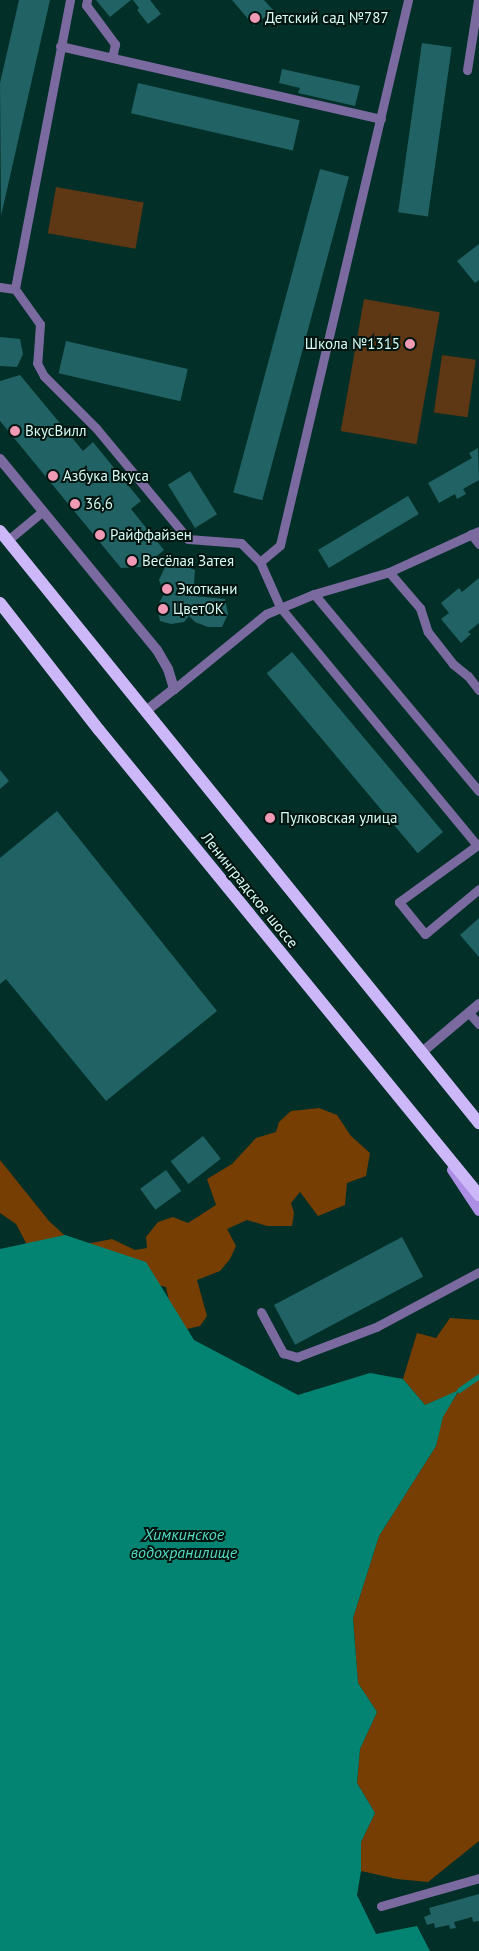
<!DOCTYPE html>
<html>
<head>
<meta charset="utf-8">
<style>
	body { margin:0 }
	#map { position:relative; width:479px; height:1951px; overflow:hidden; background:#022f27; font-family:"PT Sans",sans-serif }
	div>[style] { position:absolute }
	.green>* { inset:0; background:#5e3714; transform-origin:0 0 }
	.forest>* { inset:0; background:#763e02 }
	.water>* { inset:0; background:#038472 }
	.stream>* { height:5px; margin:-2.5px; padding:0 2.5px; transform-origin:2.5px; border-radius:2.5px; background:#038472 }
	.building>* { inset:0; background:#216264; transform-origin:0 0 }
	.service>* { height:9px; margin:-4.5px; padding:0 4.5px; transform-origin:4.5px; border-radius:4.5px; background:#7b6aa0 }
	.minor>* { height:10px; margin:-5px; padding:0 5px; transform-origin:5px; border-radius:5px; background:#7b6aa0 }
	.secondary>* { height:10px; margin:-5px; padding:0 5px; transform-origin:5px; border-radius:5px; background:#ac8fe5 }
	.primary>* { height:12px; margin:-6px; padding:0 6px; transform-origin:6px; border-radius:6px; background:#ccb7f9 }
	.dots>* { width:14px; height:14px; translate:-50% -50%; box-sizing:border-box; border:2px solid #001510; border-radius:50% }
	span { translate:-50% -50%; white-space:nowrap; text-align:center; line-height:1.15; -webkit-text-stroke:4px #001510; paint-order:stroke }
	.poi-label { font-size:15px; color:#d7fcf3 }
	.left { translate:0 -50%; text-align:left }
	.right { translate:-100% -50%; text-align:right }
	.street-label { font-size:15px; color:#d7fcf3 }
	.water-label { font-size:16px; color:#52dbc2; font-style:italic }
</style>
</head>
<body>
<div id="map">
	<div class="green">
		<div style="left:56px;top:187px;width:89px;height:47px;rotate:10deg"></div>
		<div style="left:364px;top:299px;width:77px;height:134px;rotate:10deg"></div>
		<div style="left:442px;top:355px;width:34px;height:58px;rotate:8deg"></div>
	</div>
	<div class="forest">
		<div style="clip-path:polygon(319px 1108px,337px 1115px,351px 1136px,370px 1153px,366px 1176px,347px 1183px,345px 1205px,318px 1216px,300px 1192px,291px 1203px,294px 1213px,292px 1226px,267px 1226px,247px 1220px,227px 1229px,236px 1246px,230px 1259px,220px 1271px,197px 1280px,207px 1316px,200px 1326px,187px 1329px,172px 1314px,166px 1287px,33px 1256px,16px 1224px,0 1213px,0 1160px,49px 1221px,76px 1246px,112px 1239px,135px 1250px,147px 1248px,146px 1237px,158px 1222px,173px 1217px,188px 1223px,216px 1205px,207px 1179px,232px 1164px,256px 1138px,276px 1132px,279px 1122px,291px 1111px)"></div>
		<div style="clip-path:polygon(450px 1318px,479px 1320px,479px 1841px,428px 1882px,397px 1879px,361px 1871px,361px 1842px,375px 1813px,357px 1783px,360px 1749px,377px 1712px,358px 1683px,353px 1618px,379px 1536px,436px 1446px,442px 1417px,459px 1391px,425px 1405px,403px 1379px,417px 1333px,436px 1338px)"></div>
	</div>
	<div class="water">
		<div style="clip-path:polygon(65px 1235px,146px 1262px,194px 1340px,298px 1395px,370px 1373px,403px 1379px,425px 1405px,459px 1390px,443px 1417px,436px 1446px,379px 1536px,353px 1618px,358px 1683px,377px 1712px,360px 1749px,357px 1783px,375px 1813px,361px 1842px,361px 1871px,357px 1895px,376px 1934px,417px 1926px,430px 1951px,0 1951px,0 1249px)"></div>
	</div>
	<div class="stream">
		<div style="left:459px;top:1390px;width:24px;rotate:-35deg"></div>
	</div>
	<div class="building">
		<div style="clip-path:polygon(19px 0,50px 0,1px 216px,0 83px)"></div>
		<div style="clip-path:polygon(96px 0,131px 0,110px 17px)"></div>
		<div style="clip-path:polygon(133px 0,150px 0,161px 14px,148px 24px,137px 10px,139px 8px)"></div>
		<div style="clip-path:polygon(232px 0,264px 0,273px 10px,254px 26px)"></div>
		<div style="left:422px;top:43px;width:30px;height:171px;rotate:8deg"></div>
		<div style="clip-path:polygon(282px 69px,360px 86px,355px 106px,298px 93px,300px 88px,279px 83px)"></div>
		<div style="left:138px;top:83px;width:166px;height:31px;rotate:13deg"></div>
		<div style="left:320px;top:169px;width:30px;height:335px;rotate:15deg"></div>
		<div style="clip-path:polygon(479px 244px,479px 280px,475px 283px,457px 261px)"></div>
		<div style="clip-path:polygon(0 337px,20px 339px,23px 354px,17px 367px,0 366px)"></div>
		<div style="left:66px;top:341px;width:125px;height:33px;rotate:13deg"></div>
		<div style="clip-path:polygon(20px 375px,83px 451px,93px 442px,141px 501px,131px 509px,164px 550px,143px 567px,121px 568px,0 421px,0 381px)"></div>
		<div style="clip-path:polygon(478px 448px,479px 480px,463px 489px,466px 494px,457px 499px,455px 494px,439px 503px,428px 483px,472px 458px,469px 453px)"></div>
		<div style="left:190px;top:471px;width:51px;height:26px;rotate:58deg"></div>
		<div style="left:408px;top:496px;width:21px;height:105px;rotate:59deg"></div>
		<div style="clip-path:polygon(181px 565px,195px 570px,193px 596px,225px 599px,228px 614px,222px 627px,208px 627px,195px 622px,189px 616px,184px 622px,171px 624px,160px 621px,157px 607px,164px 594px,159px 580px,165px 567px)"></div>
		<div style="clip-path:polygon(479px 578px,479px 623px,468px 632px,471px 634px,461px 643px,441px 619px,449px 613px,441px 603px,459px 588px,462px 592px)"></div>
		<div style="left:292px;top:652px;width:235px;height:33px;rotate:50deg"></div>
		<div style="clip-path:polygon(0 770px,9px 781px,0 789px)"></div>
		<div style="clip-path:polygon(57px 811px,217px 1011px,106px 1101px,6px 979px,0 984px,0 858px)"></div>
		<div style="clip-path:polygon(479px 918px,479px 957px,460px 935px)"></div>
		<div style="left:203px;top:1136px;width:29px;height:41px;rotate:52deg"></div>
		<div style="left:166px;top:1170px;width:26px;height:32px;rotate:54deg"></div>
		<div style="left:402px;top:1237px;width:45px;height:145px;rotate:62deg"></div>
		<div style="clip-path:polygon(479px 1894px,479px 1921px,473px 1922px,472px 1917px,454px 1922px,456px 1928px,450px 1929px,449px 1925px,435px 1928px,434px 1923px,427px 1925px,424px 1917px,431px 1914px,429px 1908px)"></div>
	</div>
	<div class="service">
		<div style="left:70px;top:0;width:294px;rotate:100.8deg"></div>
		<div style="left:15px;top:289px;width:43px;rotate:54.5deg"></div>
		<div style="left:40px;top:324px;width:39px;rotate:94deg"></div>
		<div style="left:37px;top:363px;width:15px;rotate:62deg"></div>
		<div style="left:44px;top:376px;width:74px;rotate:45deg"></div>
		<div style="left:96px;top:428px;width:144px;rotate:50.3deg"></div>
		<div style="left:188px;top:539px;width:53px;rotate:4.3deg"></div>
		<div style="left:241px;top:543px;width:27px;rotate:45deg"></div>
		<div style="left:260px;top:562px;width:49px;rotate:66deg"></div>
		<div style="left:280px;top:607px;width:309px;rotate:50.4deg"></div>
		<div style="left:87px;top:0;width:5px;rotate:101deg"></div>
		<div style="left:86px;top:5px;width:49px;rotate:53.4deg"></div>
		<div style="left:115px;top:44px;width:14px;rotate:102deg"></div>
		<div style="left:60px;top:46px;width:329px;rotate:12.8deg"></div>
		<div style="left:467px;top:70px;width:71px;rotate:-81.1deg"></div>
		<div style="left:0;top:287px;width:15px;rotate:8deg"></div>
		<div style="left:471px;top:534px;width:13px;rotate:51deg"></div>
		<div style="left:8px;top:540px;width:45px;rotate:-39.6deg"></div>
		<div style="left:260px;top:562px;width:26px;rotate:-40deg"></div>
		<div style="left:280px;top:545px;width:560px;rotate:-76.78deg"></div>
		<div style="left:389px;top:572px;width:48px;rotate:49.3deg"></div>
		<div style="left:420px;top:608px;width:25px;rotate:72deg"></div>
		<div style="left:428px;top:632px;width:41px;rotate:52deg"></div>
		<div style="left:453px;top:664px;width:19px;rotate:39deg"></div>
		<div style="left:468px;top:676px;width:18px;rotate:52deg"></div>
		<div style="left:314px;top:594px;width:257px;rotate:50.1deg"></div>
		<div style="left:174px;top:689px;width:119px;rotate:-39.2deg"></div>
		<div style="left:266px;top:614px;width:52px;rotate:-22.6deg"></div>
		<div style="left:314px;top:594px;width:78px;rotate:-16.3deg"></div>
		<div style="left:389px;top:572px;width:99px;rotate:-24.5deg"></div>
		<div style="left:479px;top:844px;width:99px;rotate:144.1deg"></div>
		<div style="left:399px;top:902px;width:41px;rotate:50.9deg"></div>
		<div style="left:425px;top:934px;width:70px;rotate:-39.8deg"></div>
		<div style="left:469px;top:1013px;width:15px;rotate:48deg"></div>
		<div style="left:261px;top:1312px;width:47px;rotate:61.8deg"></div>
		<div style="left:283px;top:1353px;width:15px;rotate:16deg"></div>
		<div style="left:297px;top:1357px;width:85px;rotate:-20.8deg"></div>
		<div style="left:376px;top:1327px;width:117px;rotate:-28.1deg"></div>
		<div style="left:381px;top:1906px;width:102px;rotate:-15.9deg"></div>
	</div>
	<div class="minor">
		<div style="left:0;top:459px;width:247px;rotate:50.6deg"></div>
		<div style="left:157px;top:650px;width:22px;rotate:60deg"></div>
		<div style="left:168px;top:669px;width:21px;rotate:73deg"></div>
		<div style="left:174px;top:689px;width:36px;rotate:142deg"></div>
		<div style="left:421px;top:1053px;width:76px;rotate:-40.2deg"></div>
	</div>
	<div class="secondary">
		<div style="left:452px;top:1170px;width:49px;rotate:56.6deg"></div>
	</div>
	<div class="primary">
		<div style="left:0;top:531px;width:762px;rotate:51.02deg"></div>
		<div style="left:0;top:603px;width:161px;rotate:52.1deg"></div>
		<div style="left:99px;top:730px;width:601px;rotate:50.74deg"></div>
	</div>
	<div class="dots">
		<div style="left:255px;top:18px;background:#f09ab6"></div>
		<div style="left:410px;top:344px;background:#f09ab6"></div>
		<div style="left:15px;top:431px;background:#f09ab6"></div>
		<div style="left:53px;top:476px;background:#f09ab6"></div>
		<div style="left:75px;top:504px;background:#f09ab6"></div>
		<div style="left:100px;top:535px;background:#f09ab6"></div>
		<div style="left:132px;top:561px;background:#f09ab6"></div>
		<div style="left:167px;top:589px;background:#f09ab6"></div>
		<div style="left:163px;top:609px;background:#f09ab6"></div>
		<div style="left:270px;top:818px;background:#f09ab6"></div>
	</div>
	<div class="poi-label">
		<span class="left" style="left:265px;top:18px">Детский сад №787</span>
		<span class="right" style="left:400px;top:344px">Школа №1315</span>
		<span class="left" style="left:25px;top:431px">ВкусВилл</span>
		<span class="left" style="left:63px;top:476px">Азбука Вкуса</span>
		<span class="left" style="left:85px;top:504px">36,6</span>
		<span class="left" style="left:110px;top:535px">Райффайзен</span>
		<span class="left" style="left:142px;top:561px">Весёлая Затея</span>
		<span class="left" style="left:177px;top:589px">Экоткани</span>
		<span class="left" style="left:173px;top:609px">ЦветОК</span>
		<span class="left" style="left:280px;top:818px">Пулковская улица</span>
	</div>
	<div class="street-label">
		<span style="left:250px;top:890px;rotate:51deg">Ленинградское шоссе</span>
	</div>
	<div class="water-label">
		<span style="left:184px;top:1543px">Химкинское<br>водохранилище</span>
	</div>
</div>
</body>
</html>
